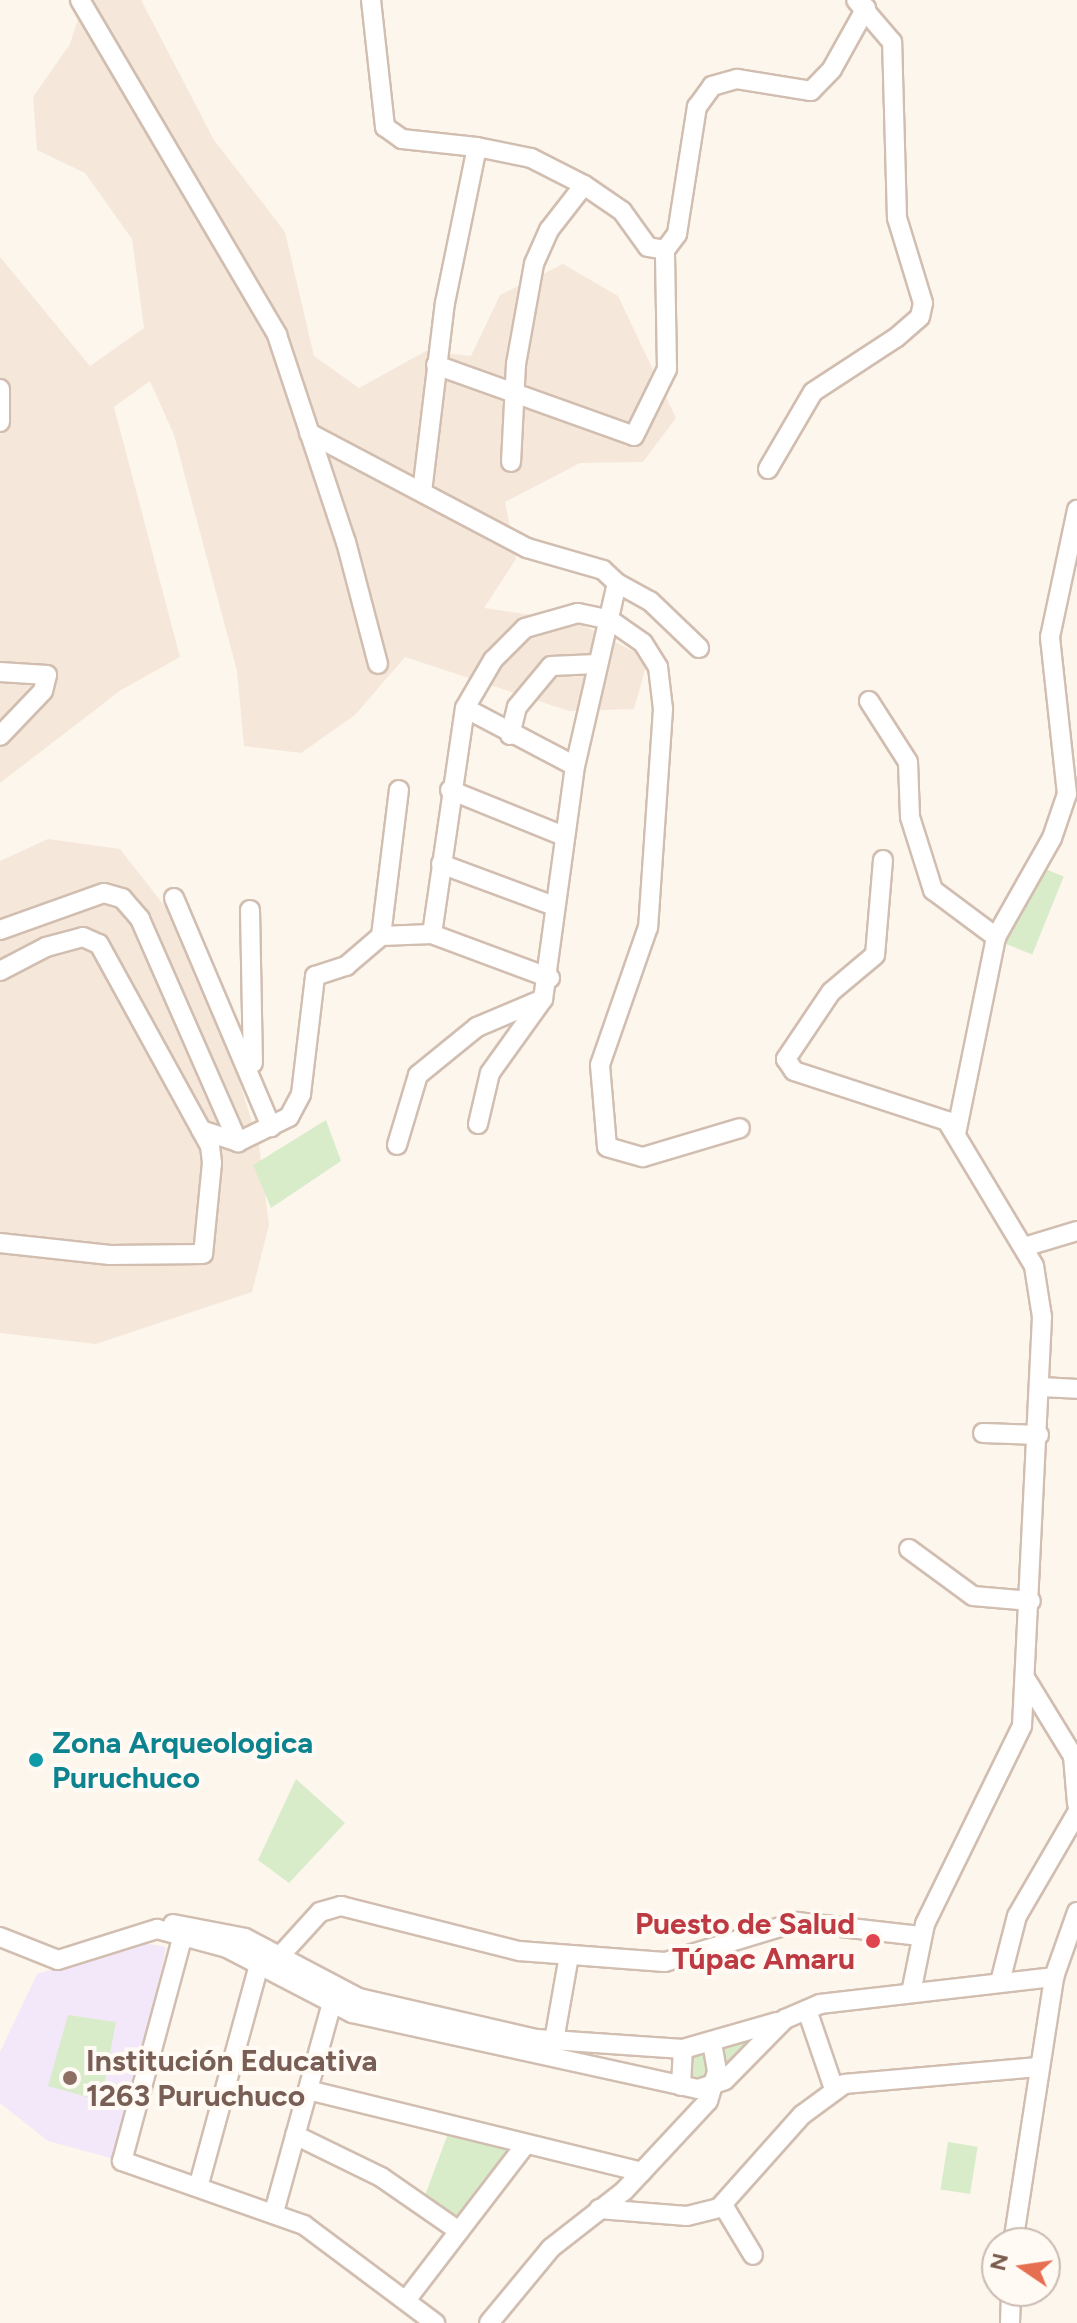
<!DOCTYPE html>
<html>
<head>
<meta charset="utf-8">
<style>
	body { margin:0 }
	#map { position:relative; width:1077px; height:2323px; overflow:hidden; background:#fdf6ec; font-family:Figtree,sans-serif }
	div>[style] { position:absolute }
	.residential>* { inset:0; background:#f5e8da }
	.education>* { inset:0; background:#f3e8fa }
	.green>* { inset:0; background:#d8ecc9; transform-origin:0 0 }
	.roads { filter:drop-shadow(2px 0 #d1beb0) drop-shadow(-2px 0 #d1beb0) drop-shadow(0 2px #d1beb0) drop-shadow(0 -2px #d1beb0) }
	.minor>* { height:18px; margin:-9px; padding:0 9px; transform-origin:9px; border-radius:9px; background:#fff }
	.dots>* { width:22px; height:22px; translate:-50% -50%; box-sizing:border-box; border:4px solid #fffaf3; border-radius:50% }
	span { translate:-50% -50%; white-space:nowrap; text-align:center; line-height:1.15; -webkit-text-stroke:8px #fffaf3; paint-order:stroke }
	.culture-label { font-size:30px; color:#0d838f; font-weight:700 }
	.left { translate:0 -50%; text-align:left }
	.health-label { font-size:30px; color:#be3a42; font-weight:700 }
	.right { translate:-100% -50%; text-align:right }
	.education-label { font-size:30px; color:#785e54; font-weight:700 }
	.north { position:absolute; left:981px; top:2227px; width:80px; height:80px; box-sizing:border-box; background:#fffaf3; border:2px solid #cabbb1; border-radius:50%; rotate:283deg; font-size:22px; font-weight:700; line-height:32px; text-align:center; color:#7a5c4d }
	.north::after { content:''; display:block; margin:auto; width:28px; height:36px; background:#e76f51; clip-path:polygon(50% 0,100% 100%,50% 72%,0 100%) }
</style>
</head>
<body>
<div id="map">
	<div class="residential">
		<div style="clip-path:polygon(84px 0,141px 0,214px 140px,285px 232px,314px 356px,359px 388px,426px 351px,471px 356px,500px 295px,563px 264px,618px 296px,676px 418px,643px 462px,580px 463px,505px 502px,516px 559px,484px 608px,575px 621px,648px 659px,634px 709px,569px 711px,405px 657px,355px 715px,301px 753px,244px 746px,237px 671px,174px 435px,150px 381px,114px 407px,180px 657px,121px 690px,0 783px,0 257px,90px 366px,144px 328px,132px 239px,85px 173px,37px 150px,33px 97px,70px 44px)"></div>
		<div style="clip-path:polygon(48px 839px,120px 849px,174px 918px,218px 1013px,259px 1145px,269px 1225px,252px 1292px,96px 1344px,0 1333px,0 861px)"></div>
	</div>
	<div class="education">
		<div style="clip-path:polygon(143px 1943px,166px 1947px,122px 2161px,48px 2141px,0 2103px,0 2052px,37px 1974px)"></div>
	</div>
	<div class="green">
		<div style="left:1035px;top:865px;width:31px;height:84px;rotate:22deg"></div>
		<div style="clip-path:polygon(326px 1120px,341px 1161px,271px 1208px,253px 1165px)"></div>
		<div style="clip-path:polygon(296px 1779px,345px 1823px,289px 1883px,258px 1860px)"></div>
		<div style="clip-path:polygon(68px 2015px,116px 2022px,101px 2101px,48px 2086px)"></div>
		<div style="clip-path:polygon(752px 2038px,753px 2042px,725px 2070px,723px 2045px)"></div>
		<div style="clip-path:polygon(693px 2052px,711px 2059px,706px 2083px,690px 2080px)"></div>
		<div style="clip-path:polygon(450px 2128px,521px 2145px,459px 2225px,423px 2201px)"></div>
		<div style="left:948px;top:2142px;width:30px;height:48px;rotate:9deg"></div>
	</div>
	<div class="roads">
		<div class="minor">
			<div style="left:80px;top:0;width:389px;rotate:59.5deg"></div>
			<div style="left:277px;top:335px;width:218px;rotate:71.6deg"></div>
			<div style="left:346px;top:542px;width:126px;rotate:75.3deg"></div>
			<div style="left:371px;top:0;width:128px;rotate:83.7deg"></div>
			<div style="left:385px;top:127px;width:21px;rotate:35deg"></div>
			<div style="left:402px;top:139px;width:75px;rotate:6.1deg"></div>
			<div style="left:584px;top:185px;width:46px;rotate:34.4deg"></div>
			<div style="left:622px;top:211px;width:44px;rotate:54.2deg"></div>
			<div style="left:648px;top:247px;width:17px;rotate:10deg"></div>
			<div style="left:665px;top:250px;width:20px;rotate:-53deg"></div>
			<div style="left:677px;top:234px;width:129px;rotate:-81.1deg"></div>
			<div style="left:697px;top:107px;width:26px;rotate:-54deg"></div>
			<div style="left:712px;top:86px;width:26px;rotate:-16deg"></div>
			<div style="left:737px;top:79px;width:75px;rotate:9.2deg"></div>
			<div style="left:811px;top:91px;width:30px;rotate:-46deg"></div>
			<div style="left:832px;top:69px;width:70px;rotate:-60.9deg"></div>
			<div style="left:436px;top:365px;width:210px;rotate:19.7deg"></div>
			<div style="left:634px;top:436px;width:75px;rotate:-63.8deg"></div>
			<div style="left:667px;top:369px;width:119px;rotate:-91deg"></div>
			<div style="left:0;top:389px;width:33px;rotate:90deg"></div>
			<div style="left:309px;top:433px;width:246px;rotate:27.8deg"></div>
			<div style="left:527px;top:548px;width:79px;rotate:16.1deg"></div>
			<div style="left:603px;top:570px;width:19px;rotate:43deg"></div>
			<div style="left:617px;top:583px;width:188px;rotate:102.9deg"></div>
			<div style="left:575px;top:766px;width:235px;rotate:97.8deg"></div>
			<div style="left:543px;top:999px;width:72px;rotate:157deg"></div>
			<div style="left:477px;top:1027px;width:76px;rotate:140.9deg"></div>
			<div style="left:418px;top:1075px;width:73px;rotate:106.7deg"></div>
			<div style="left:768px;top:469px;width:89px;rotate:-59.7deg"></div>
			<div style="left:813px;top:392px;width:100px;rotate:-33.2deg"></div>
			<div style="left:897px;top:337px;width:30px;rotate:-41deg"></div>
			<div style="left:920px;top:317px;width:14px;rotate:-78deg"></div>
			<div style="left:923px;top:303px;width:89px;rotate:-107deg"></div>
			<div style="left:897px;top:218px;width:176px;rotate:-91.6deg"></div>
			<div style="left:892px;top:42px;width:55px;rotate:-130.6deg"></div>
			<div style="left:422px;top:492px;width:190px;rotate:-83.1deg"></div>
			<div style="left:445px;top:303px;width:159px;rotate:-78.4deg"></div>
			<div style="left:477px;top:147px;width:55px;rotate:11.5deg"></div>
			<div style="left:531px;top:158px;width:59px;rotate:27deg"></div>
			<div style="left:584px;top:185px;width:57px;rotate:127.9deg"></div>
			<div style="left:549px;top:230px;width:37px;rotate:114deg"></div>
			<div style="left:534px;top:264px;width:102px;rotate:100.2deg"></div>
			<div style="left:516px;top:364px;width:98px;rotate:92.9deg"></div>
			<div style="left:617px;top:583px;width:38px;rotate:29deg"></div>
			<div style="left:650px;top:601px;width:68px;rotate:43.8deg"></div>
			<div style="left:0;top:672px;width:47px;rotate:3.7deg"></div>
			<div style="left:47px;top:675px;width:16px;rotate:104deg"></div>
			<div style="left:43px;top:691px;width:62px;rotate:133.7deg"></div>
			<div style="left:869px;top:701px;width:72px;rotate:57.4deg"></div>
			<div style="left:908px;top:762px;width:55px;rotate:87.9deg"></div>
			<div style="left:910px;top:817px;width:77px;rotate:72.5deg"></div>
			<div style="left:933px;top:890px;width:79px;rotate:36.7deg"></div>
			<div style="left:465px;top:708px;width:124px;rotate:27.8deg"></div>
			<div style="left:510px;top:735px;width:29px;rotate:-76deg"></div>
			<div style="left:517px;top:707px;width:53px;rotate:-50.3deg"></div>
			<div style="left:551px;top:666px;width:46px;rotate:-2.5deg"></div>
			<div style="left:450px;top:790px;width:123px;rotate:22deg"></div>
			<div style="left:883px;top:860px;width:95px;rotate:94.8deg"></div>
			<div style="left:875px;top:955px;width:57px;rotate:139.9deg"></div>
			<div style="left:831px;top:992px;width:81px;rotate:123.9deg"></div>
			<div style="left:786px;top:1059px;width:14px;rotate:56deg"></div>
			<div style="left:794px;top:1071px;width:161px;rotate:18.1deg"></div>
			<div style="left:947px;top:1121px;width:169px;rotate:59deg"></div>
			<div style="left:1034px;top:1266px;width:52px;rotate:81.1deg"></div>
			<div style="left:1042px;top:1317px;width:409px;rotate:92.8deg"></div>
			<div style="left:1022px;top:1726px;width:220px;rotate:116.1deg"></div>
			<div style="left:925px;top:1924px;width:65px;rotate:101.5deg"></div>
			<div style="left:441px;top:864px;width:121px;rotate:20.4deg"></div>
			<div style="left:174px;top:898px;width:249px;rotate:67deg"></div>
			<div style="left:250px;top:910px;width:153px;rotate:88.9deg"></div>
			<div style="left:0;top:930px;width:110px;rotate:-19.6deg"></div>
			<div style="left:104px;top:893px;width:19px;rotate:16deg"></div>
			<div style="left:122px;top:898px;width:28px;rotate:49deg"></div>
			<div style="left:140px;top:919px;width:244px;rotate:66.3deg"></div>
			<div style="left:381px;top:936px;width:147px;rotate:-83deg"></div>
			<div style="left:0;top:971px;width:52px;rotate:-27.6deg"></div>
			<div style="left:46px;top:947px;width:38px;rotate:-15deg"></div>
			<div style="left:83px;top:937px;width:17px;rotate:24deg"></div>
			<div style="left:99px;top:944px;width:230px;rotate:61.2deg"></div>
			<div style="left:210px;top:1146px;width:17px;rotate:83deg"></div>
			<div style="left:212px;top:1163px;width:91px;rotate:95.6deg"></div>
			<div style="left:203px;top:1254px;width:93px;rotate:179.4deg"></div>
			<div style="left:110px;top:1255px;width:111px;rotate:-173.8deg"></div>
			<div style="left:550px;top:978px;width:126px;rotate:-159.6deg"></div>
			<div style="left:432px;top:934px;width:228px;rotate:-81.7deg"></div>
			<div style="left:465px;top:708px;width:56px;rotate:-59.7deg"></div>
			<div style="left:493px;top:660px;width:45px;rotate:-45deg"></div>
			<div style="left:525px;top:628px;width:55px;rotate:-15.8deg"></div>
			<div style="left:578px;top:613px;width:33px;rotate:12deg"></div>
			<div style="left:610px;top:620px;width:40px;rotate:34.9deg"></div>
			<div style="left:643px;top:643px;width:28px;rotate:58deg"></div>
			<div style="left:658px;top:667px;width:42px;rotate:83.2deg"></div>
			<div style="left:663px;top:709px;width:219px;rotate:93.9deg"></div>
			<div style="left:648px;top:927px;width:146px;rotate:109.2deg"></div>
			<div style="left:600px;top:1065px;width:82px;rotate:85.1deg"></div>
			<div style="left:607px;top:1147px;width:37px;rotate:16deg"></div>
			<div style="left:643px;top:1157px;width:101px;rotate:-16.6deg"></div>
			<div style="left:478px;top:1124px;width:52px;rotate:-76.8deg"></div>
			<div style="left:490px;top:1073px;width:91px;rotate:-54.4deg"></div>
			<div style="left:201px;top:1130px;width:39px;rotate:18deg"></div>
			<div style="left:238px;top:1142px;width:57px;rotate:-26.1deg"></div>
			<div style="left:289px;top:1117px;width:26px;rotate:-62deg"></div>
			<div style="left:301px;top:1094px;width:119px;rotate:-83.2deg"></div>
			<div style="left:315px;top:976px;width:33px;rotate:-18deg"></div>
			<div style="left:346px;top:966px;width:46px;rotate:-40.6deg"></div>
			<div style="left:381px;top:936px;width:51px;rotate:-2.2deg"></div>
			<div style="left:956px;top:1134px;width:201px;rotate:-78.5deg"></div>
			<div style="left:996px;top:937px;width:114px;rotate:-60.5deg"></div>
			<div style="left:1052px;top:838px;width:46px;rotate:-71.2deg"></div>
			<div style="left:1067px;top:794px;width:158px;rotate:-96.2deg"></div>
			<div style="left:1050px;top:637px;width:130px;rotate:-78deg"></div>
			<div style="left:1024px;top:1247px;width:55px;rotate:-16.8deg"></div>
			<div style="left:1041px;top:1387px;width:36px;rotate:3deg"></div>
			<div style="left:983px;top:1433px;width:56px;rotate:2deg"></div>
			<div style="left:909px;top:1549px;width:79px;rotate:36.3deg"></div>
			<div style="left:973px;top:1596px;width:58px;rotate:4.9deg"></div>
			<div style="left:1027px;top:1681px;width:88px;rotate:58.5deg"></div>
			<div style="left:1073px;top:1756px;width:48px;rotate:85.2deg"></div>
			<div style="left:173px;top:1924px;width:73px;rotate:11deg"></div>
			<div style="left:245px;top:1938px;width:129px;rotate:27.8deg"></div>
			<div style="left:359px;top:1998px;width:183px;rotate:13deg"></div>
			<div style="left:537px;top:2039px;width:146px;rotate:3.9deg"></div>
			<div style="left:683px;top:2049px;width:98px;rotate:-16deg"></div>
			<div style="left:183px;top:1935px;width:234px;rotate:105.1deg"></div>
			<div style="left:122px;top:2161px;width:193px;rotate:19.4deg"></div>
			<div style="left:304px;top:2225px;width:164px;rotate:36.8deg"></div>
			<div style="left:0;top:1937px;width:62px;rotate:21.6deg"></div>
			<div style="left:58px;top:1960px;width:104px;rotate:-17.4deg"></div>
			<div style="left:157px;top:1929px;width:73px;rotate:15.2deg"></div>
			<div style="left:227px;top:1948px;width:141px;rotate:27.5deg"></div>
			<div style="left:352px;top:2013px;width:354px;rotate:12.4deg"></div>
			<div style="left:698px;top:2089px;width:28px;rotate:-18deg"></div>
			<div style="left:725px;top:2080px;width:86px;rotate:-45.5deg"></div>
			<div style="left:785px;top:2019px;width:38px;rotate:-23deg"></div>
			<div style="left:820px;top:2004px;width:236px;rotate:-6.6deg"></div>
			<div style="left:280px;top:1956px;width:59px;rotate:-47.7deg"></div>
			<div style="left:320px;top:1912px;width:22px;rotate:-16deg"></div>
			<div style="left:341px;top:1906px;width:184px;rotate:14.2deg"></div>
			<div style="left:519px;top:1951px;width:146px;rotate:4.3deg"></div>
			<div style="left:665px;top:1962px;width:138px;rotate:-16.9deg"></div>
			<div style="left:797px;top:1922px;width:124px;rotate:6.5deg"></div>
			<div style="left:1000px;top:1982px;width:68px;rotate:-75.6deg"></div>
			<div style="left:1017px;top:1916px;width:119px;rotate:-59.8deg"></div>
			<div style="left:807px;top:2010px;width:83px;rotate:71.1deg"></div>
			<div style="left:552px;top:2052px;width:97px;rotate:-80deg"></div>
			<div style="left:681px;top:2086px;width:37px;rotate:-87deg"></div>
			<div style="left:308px;top:2090px;width:344px;rotate:13.8deg"></div>
			<div style="left:295px;top:2135px;width:96px;rotate:26deg"></div>
			<div style="left:381px;top:2177px;width:95px;rotate:34.7deg"></div>
			<div style="left:199px;top:2184px;width:227px;rotate:-74.7deg"></div>
			<div style="left:723px;top:2205px;width:58px;rotate:59deg"></div>
			<div style="left:599px;top:2209px;width:88px;rotate:4.5deg"></div>
			<div style="left:687px;top:2216px;width:33px;rotate:-14deg"></div>
			<div style="left:719px;top:2208px;width:125px;rotate:-48.3deg"></div>
			<div style="left:802px;top:2115px;width:52px;rotate:-36.4deg"></div>
			<div style="left:844px;top:2084px;width:195px;rotate:-5deg"></div>
			<div style="left:274px;top:2212px;width:225px;rotate:-74.5deg"></div>
			<div style="left:1013px;top:2243px;width:269px;rotate:-81.2deg"></div>
			<div style="left:1054px;top:1977px;width:69px;rotate:-70.5deg"></div>
			<div style="left:407px;top:2299px;width:195px;rotate:-52.5deg"></div>
			<div style="left:489px;top:2323px;width:97px;rotate:-50.4deg"></div>
			<div style="left:551px;top:2248px;width:93px;rotate:-38deg"></div>
			<div style="left:624px;top:2191px;width:123px;rotate:-47deg"></div>
			<div style="left:708px;top:2101px;width:31px;rotate:-73deg"></div>
			<div style="left:717px;top:2071px;width:29px;rotate:-100deg"></div>
			<div style="left:1010px;top:2323px;width:32px;rotate:-88deg"></div>
		</div>
	</div>
	<div class="dots">
		<div style="left:36px;top:1760px;background:#0f9aa8"></div>
		<div style="left:873px;top:1941px;background:#e0444e"></div>
		<div style="left:70px;top:2078px;background:#8d6e63"></div>
	</div>
	<div class="culture-label">
		<span class="left" style="left:52px;top:1760px">Zona Arqueologica<br>Puruchuco</span>
	</div>
	<div class="health-label">
		<span class="right" style="left:855px;top:1941px">Puesto de Salud<br>Túpac Amaru</span>
	</div>
	<div class="education-label">
		<span class="left" style="left:86px;top:2078px">Institución Educativa<br>1263 Puruchuco</span>
	</div>
	<div class="north">N</div>
</div>
</body>
</html>
